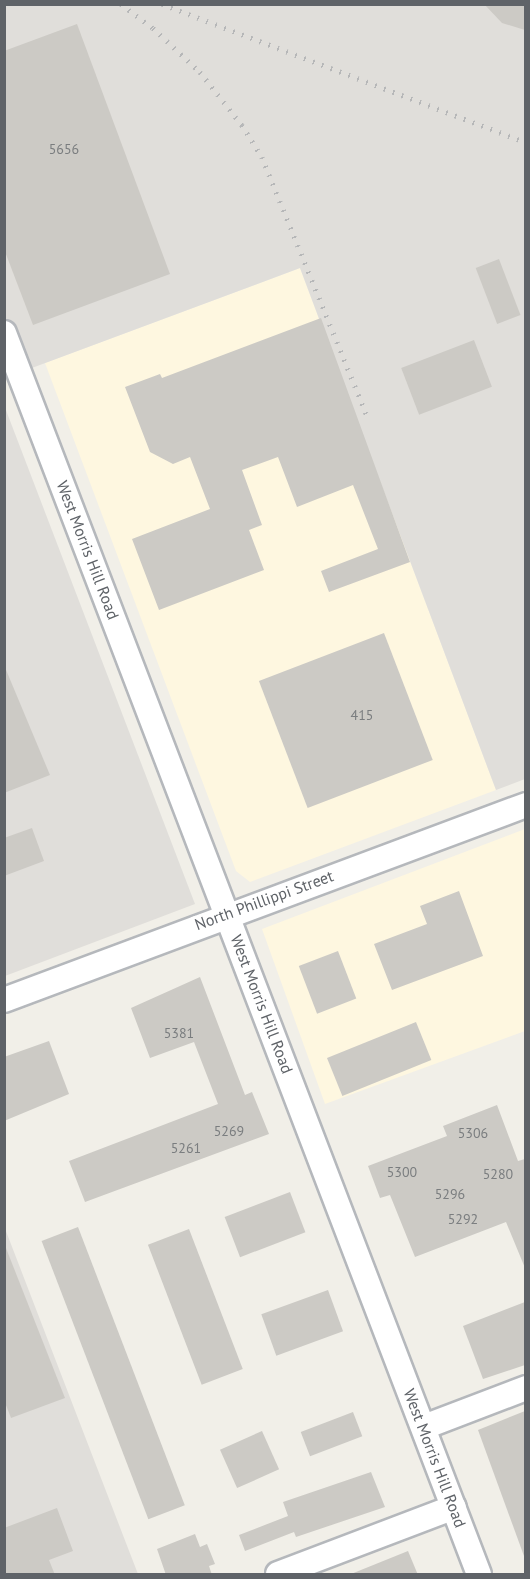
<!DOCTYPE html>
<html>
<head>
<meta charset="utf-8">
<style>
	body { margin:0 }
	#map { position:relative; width:530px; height:1579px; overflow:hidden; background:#f1efe8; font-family:"PT Sans",sans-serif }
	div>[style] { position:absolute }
	.commercial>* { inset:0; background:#fef7e0 }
	.industrial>* { inset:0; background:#e0deda }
	.building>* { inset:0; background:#cccac5; transform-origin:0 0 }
	.roads { filter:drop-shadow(2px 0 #b5b8bc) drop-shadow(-2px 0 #b5b8bc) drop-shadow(0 2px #b5b8bc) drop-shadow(0 -2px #b5b8bc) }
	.minor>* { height:24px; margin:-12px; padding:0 12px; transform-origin:12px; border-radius:12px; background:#fff }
	.rail>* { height:4.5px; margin-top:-2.25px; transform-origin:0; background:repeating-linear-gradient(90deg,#b6b7b8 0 1.5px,transparent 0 9.5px) }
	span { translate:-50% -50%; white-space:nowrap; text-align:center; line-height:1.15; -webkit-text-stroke:6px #fff; paint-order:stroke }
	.number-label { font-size:14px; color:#7a7d7f }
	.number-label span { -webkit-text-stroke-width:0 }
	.street-label { font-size:16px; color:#5f6368 }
	.frame { position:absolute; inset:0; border:6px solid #5f6368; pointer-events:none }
</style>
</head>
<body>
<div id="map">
	<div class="commercial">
		<div style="clip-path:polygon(300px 268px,496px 790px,250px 882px,236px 871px,45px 363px)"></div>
		<div style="clip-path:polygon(525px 829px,525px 1031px,325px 1104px,262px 929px)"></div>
	</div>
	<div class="industrial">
		<div style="clip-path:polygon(5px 5px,525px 5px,525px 779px,496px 790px,300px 268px,5px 378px)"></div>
		<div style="clip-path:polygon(4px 405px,195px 904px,5px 976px,4px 976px)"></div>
		<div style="clip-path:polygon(4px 1226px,126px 1543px,138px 1574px,5px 1574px)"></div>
	</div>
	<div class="building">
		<div style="clip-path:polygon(484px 4px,525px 4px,525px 30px,502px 23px)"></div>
		<div style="clip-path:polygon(77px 24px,170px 274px,33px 325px,4px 249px,4px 51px)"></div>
		<div style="left:499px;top:259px;width:60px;height:25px;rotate:69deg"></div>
		<div style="clip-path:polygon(321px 318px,410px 562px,329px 592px,321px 571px,378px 549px,353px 485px,297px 507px,278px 457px,242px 470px,262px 525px,249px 530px,264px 570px,159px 610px,132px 539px,210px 509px,190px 457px,173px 464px,150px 452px,125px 387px,160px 374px,162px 378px)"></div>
		<div style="left:474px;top:340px;width:50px;height:78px;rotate:69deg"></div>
		<div style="left:384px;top:633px;width:136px;height:134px;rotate:69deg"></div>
		<div style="clip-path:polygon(4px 665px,50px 775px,4px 793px)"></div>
		<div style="clip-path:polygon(32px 828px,44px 861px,4px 876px,4px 838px)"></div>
		<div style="clip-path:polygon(459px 891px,483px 956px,392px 990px,374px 944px,427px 924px,420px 906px)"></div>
		<div style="left:338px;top:951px;width:51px;height:42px;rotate:69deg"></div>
		<div style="clip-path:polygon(200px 977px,245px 1095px,252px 1092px,269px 1134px,85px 1202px,69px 1161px,218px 1104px,194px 1042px,150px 1058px,131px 1008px)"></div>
		<div style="left:416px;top:1022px;width:41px;height:96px;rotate:68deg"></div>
		<div style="clip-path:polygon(49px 1041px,69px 1094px,4px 1121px,4px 1057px)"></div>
		<div style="clip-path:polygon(497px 1105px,518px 1161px,525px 1159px,525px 1268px,506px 1222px,415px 1257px,390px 1195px,380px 1198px,368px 1166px,447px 1136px,443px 1126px)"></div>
		<div style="left:290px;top:1192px;width:43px;height:70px;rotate:69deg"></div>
		<div style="left:78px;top:1227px;width:298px;height:39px;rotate:69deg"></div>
		<div style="left:189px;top:1229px;width:150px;height:44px;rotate:69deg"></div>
		<div style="clip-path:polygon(4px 1243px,65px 1398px,11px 1418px,4px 1400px)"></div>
		<div style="left:328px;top:1290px;width:44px;height:71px;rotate:70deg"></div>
		<div style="clip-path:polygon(525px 1302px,525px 1365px,483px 1379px,463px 1326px)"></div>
		<div style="clip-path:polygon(525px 1411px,525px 1556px,524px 1556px,478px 1430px)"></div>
		<div style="left:353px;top:1412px;width:26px;height:56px;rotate:69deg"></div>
		<div style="left:262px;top:1431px;width:42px;height:46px;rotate:66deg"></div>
		<div style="clip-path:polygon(371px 1472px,385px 1507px,296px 1537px,294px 1532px,245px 1551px,239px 1535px,288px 1516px,283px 1502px)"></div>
		<div style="clip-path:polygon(57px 1508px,73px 1551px,49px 1560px,55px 1575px,4px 1575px,4px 1528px)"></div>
		<div style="clip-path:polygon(195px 1534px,200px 1547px,207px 1544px,215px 1564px,209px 1566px,212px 1575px,166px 1575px,157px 1549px)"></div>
		<div style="clip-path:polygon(408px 1551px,418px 1575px,351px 1575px,351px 1574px)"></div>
	</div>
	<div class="roads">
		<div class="minor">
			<div style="left:4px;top:333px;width:1329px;rotate:69.06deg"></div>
			<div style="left:4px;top:1000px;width:557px;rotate:-20.48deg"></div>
			<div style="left:424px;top:1427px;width:109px;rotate:-20.9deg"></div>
			<div style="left:278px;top:1574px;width:188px;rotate:-20.8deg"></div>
		</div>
	</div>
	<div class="rail">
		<div style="left:121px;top:4px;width:40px;rotate:37deg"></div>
		<div style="left:153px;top:28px;width:64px;rotate:43.1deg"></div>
		<div style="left:200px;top:72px;width:68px;rotate:51.6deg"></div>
		<div style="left:242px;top:125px;width:38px;rotate:58deg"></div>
		<div style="left:262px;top:157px;width:282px;rotate:67.9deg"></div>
		<div style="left:162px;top:4px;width:389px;rotate:20.8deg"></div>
	</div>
	<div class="number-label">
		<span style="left:64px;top:149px">5656</span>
		<span style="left:362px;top:715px">415</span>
		<span style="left:179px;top:1033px">5381</span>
		<span style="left:229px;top:1131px">5269</span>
		<span style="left:473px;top:1133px">5306</span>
		<span style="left:186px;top:1148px">5261</span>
		<span style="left:402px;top:1172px">5300</span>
		<span style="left:498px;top:1174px">5280</span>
		<span style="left:450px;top:1194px">5296</span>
		<span style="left:463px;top:1219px">5292</span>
	</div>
	<div class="street-label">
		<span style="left:88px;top:550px;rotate:69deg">West Morris Hill Road</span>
		<span style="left:264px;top:900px;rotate:-20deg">North Phillippi Street</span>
		<span style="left:262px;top:1004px;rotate:69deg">West Morris Hill Road</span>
		<span style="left:435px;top:1458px;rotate:69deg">West Morris Hill Road</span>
	</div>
	<div class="frame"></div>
</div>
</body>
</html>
